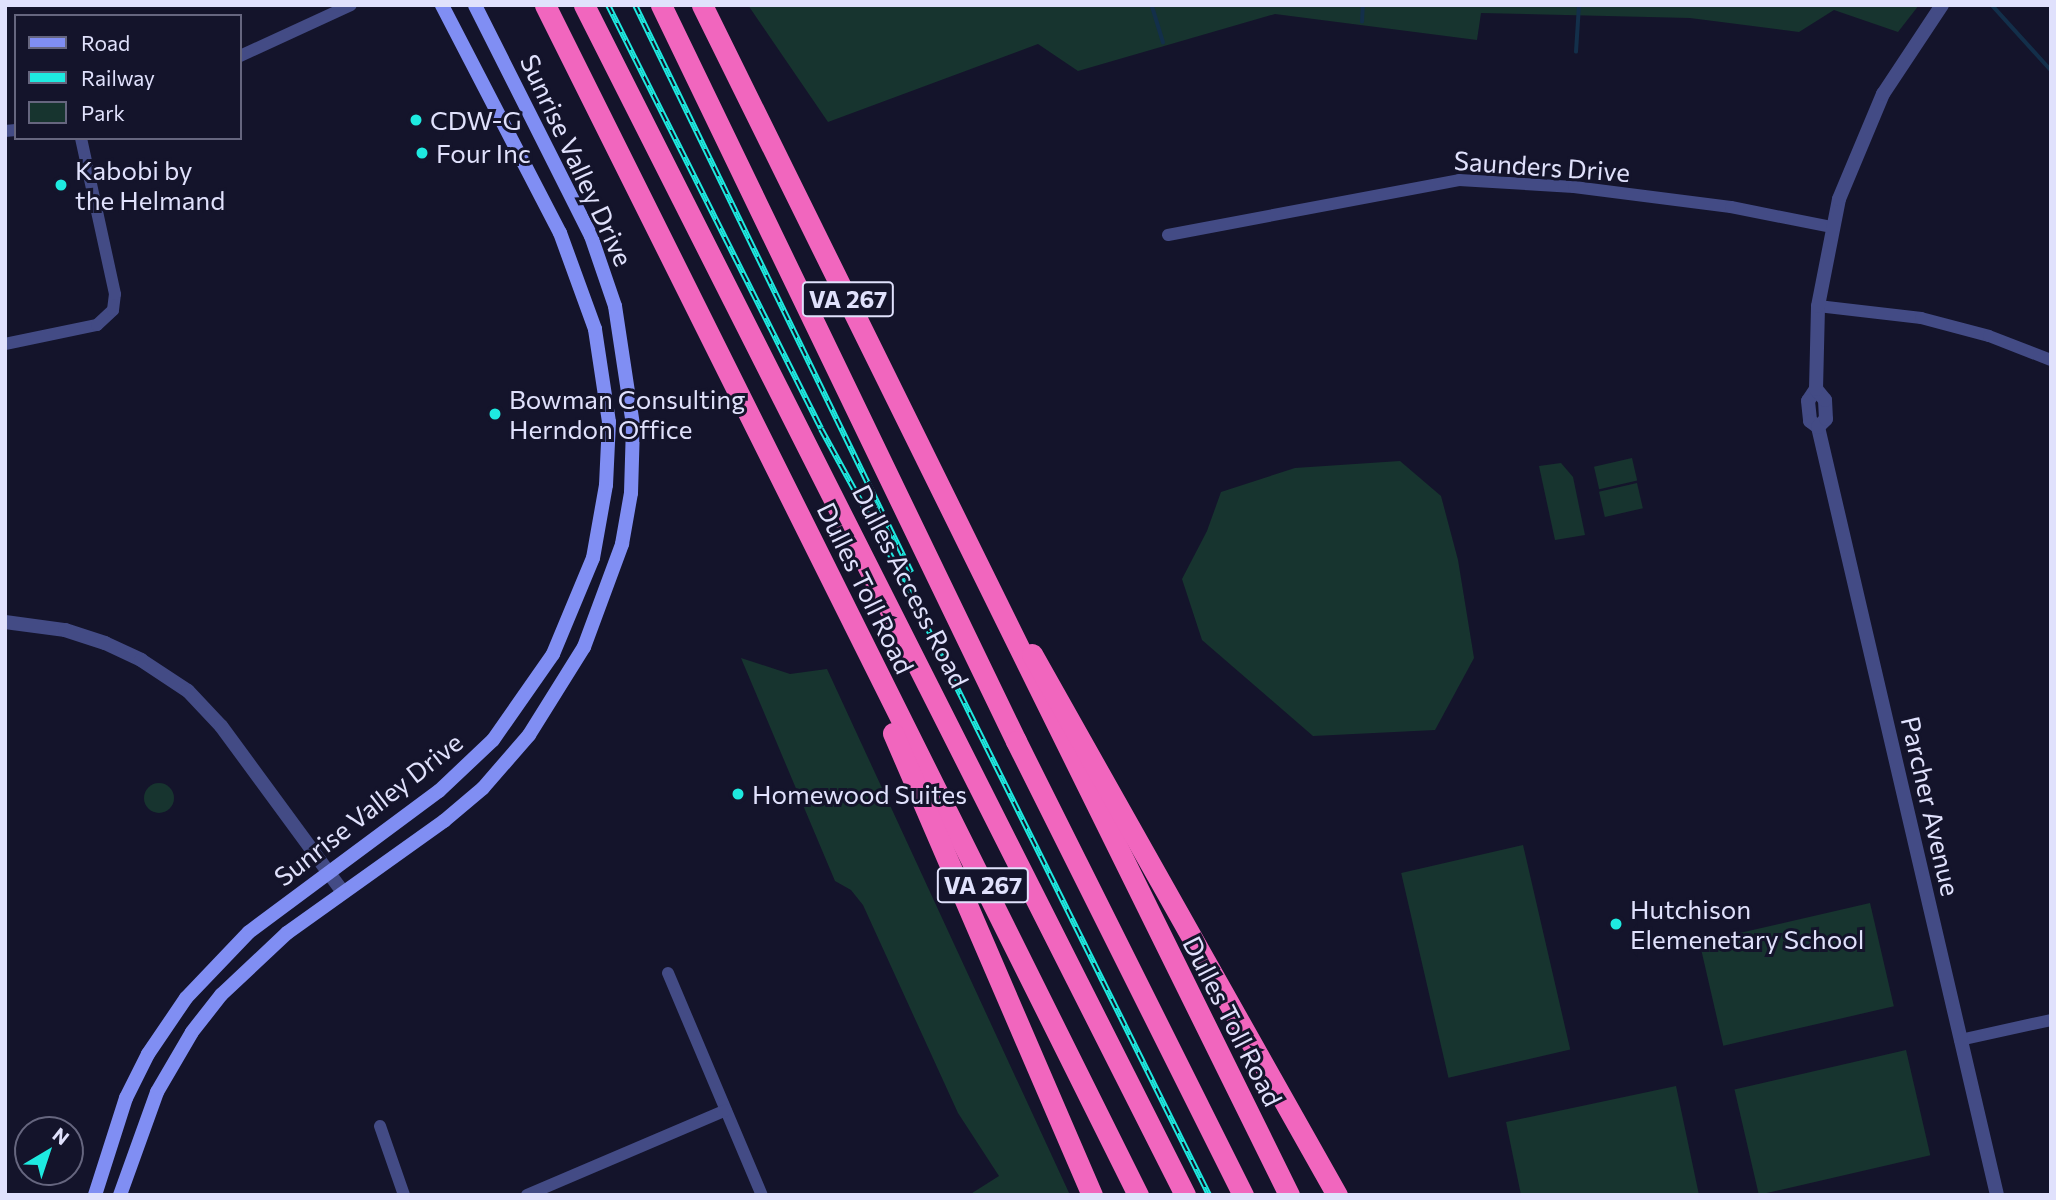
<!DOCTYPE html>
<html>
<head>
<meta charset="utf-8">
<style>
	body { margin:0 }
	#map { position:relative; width:2056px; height:1200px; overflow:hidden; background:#14142b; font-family:Commissioner,sans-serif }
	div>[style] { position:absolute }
	.green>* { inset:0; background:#17342f; transform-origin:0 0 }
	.round { border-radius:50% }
	.stream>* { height:3.5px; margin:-1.75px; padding:0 1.75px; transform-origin:1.75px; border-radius:1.75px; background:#132f4a }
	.minor>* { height:12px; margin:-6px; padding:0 6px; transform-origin:6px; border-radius:6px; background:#434b85 }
	.tertiary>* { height:14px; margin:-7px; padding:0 7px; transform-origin:7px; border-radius:7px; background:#434b85 }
	.secondary>* { height:14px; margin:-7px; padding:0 7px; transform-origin:7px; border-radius:7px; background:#808ef3 }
	.motorway>* { height:21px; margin:-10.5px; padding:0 10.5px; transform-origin:10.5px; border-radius:10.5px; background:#f166be }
	.rail>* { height:6px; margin-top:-3px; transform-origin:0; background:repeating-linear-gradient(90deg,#14142b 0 10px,#1eeae0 0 20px); box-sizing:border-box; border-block:2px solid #1eeae0 }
	.dots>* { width:19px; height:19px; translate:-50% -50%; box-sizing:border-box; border:4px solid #14142b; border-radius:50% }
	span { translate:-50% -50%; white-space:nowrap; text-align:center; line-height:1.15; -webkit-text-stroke:6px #14142b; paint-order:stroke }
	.shield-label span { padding:2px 5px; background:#14142b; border:2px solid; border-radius:5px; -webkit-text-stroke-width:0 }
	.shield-label { font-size:24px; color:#e0e1fc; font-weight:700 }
	.poi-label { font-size:26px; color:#e0e1fc }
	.left { translate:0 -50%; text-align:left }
	.street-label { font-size:26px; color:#e0e1fc }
	.frame { position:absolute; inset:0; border:7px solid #e0e1fc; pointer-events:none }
	.legend { position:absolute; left:14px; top:14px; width:228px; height:126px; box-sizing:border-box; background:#14142b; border:2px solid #66667f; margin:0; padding:9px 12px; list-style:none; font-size:21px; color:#e0e1fc }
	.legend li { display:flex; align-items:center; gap:14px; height:35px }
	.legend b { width:35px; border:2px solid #66667f }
	.north { position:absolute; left:14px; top:1116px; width:70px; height:70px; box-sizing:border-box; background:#14142b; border:2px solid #66667f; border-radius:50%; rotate:39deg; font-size:19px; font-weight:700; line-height:28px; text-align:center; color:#e0e1fc }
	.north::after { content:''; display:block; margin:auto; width:24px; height:32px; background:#1eeae0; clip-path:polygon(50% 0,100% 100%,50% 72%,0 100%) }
</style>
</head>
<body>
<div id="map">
	<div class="green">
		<div style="clip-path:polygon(748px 5px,1919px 5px,1898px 32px,1834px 10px,1799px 32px,1690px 18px,1481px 13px,1477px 40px,1275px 14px,1078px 71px,1038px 44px,828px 122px)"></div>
		<div style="left:1632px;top:458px;width:23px;height:39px;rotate:77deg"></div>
		<div style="clip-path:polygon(1400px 461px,1441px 496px,1458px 560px,1474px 658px,1435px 730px,1313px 736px,1202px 640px,1182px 579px,1207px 531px,1221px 492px,1295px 468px)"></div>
		<div style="clip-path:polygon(1561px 463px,1573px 477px,1585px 535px,1555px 540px,1539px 466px)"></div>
		<div style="left:1637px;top:483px;width:26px;height:39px;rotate:77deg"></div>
		<div style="clip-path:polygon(741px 658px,790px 674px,827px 669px,1070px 1195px,969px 1195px,999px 1176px,958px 1113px,863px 905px,851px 890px,835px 881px)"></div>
		<div class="round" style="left:144px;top:783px;width:30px;height:30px"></div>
		<div style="left:1523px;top:845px;width:210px;height:125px;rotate:77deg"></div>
		<div style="left:1870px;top:903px;width:106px;height:175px;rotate:77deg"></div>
		<div style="left:1906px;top:1050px;width:108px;height:176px;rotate:77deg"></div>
		<div style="clip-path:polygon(1676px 1086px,1699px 1195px,1521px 1195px,1506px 1122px)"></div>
	</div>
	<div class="stream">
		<div style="left:1152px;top:5px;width:39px;rotate:73deg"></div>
		<div style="left:1992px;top:5px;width:88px;rotate:47.8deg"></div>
		<div style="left:1362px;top:22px;width:17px;rotate:-87deg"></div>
		<div style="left:1576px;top:52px;width:47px;rotate:-86.3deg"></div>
	</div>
	<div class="minor">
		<div style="left:240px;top:56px;width:122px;rotate:-24.7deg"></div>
		<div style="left:5px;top:131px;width:11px;rotate:-5deg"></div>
		<div style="left:1168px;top:235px;width:296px;rotate:-10.7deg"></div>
		<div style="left:1459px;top:180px;width:115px;rotate:3.5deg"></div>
		<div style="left:1574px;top:187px;width:158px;rotate:7.3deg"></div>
		<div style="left:1731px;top:207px;width:102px;rotate:11.3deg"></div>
		<div style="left:1818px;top:306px;width:104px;rotate:6.6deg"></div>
		<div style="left:1921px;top:318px;width:70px;rotate:14.8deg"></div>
		<div style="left:1989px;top:336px;width:66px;rotate:21.2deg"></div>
		<div style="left:5px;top:344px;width:94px;rotate:-11.7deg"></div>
		<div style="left:97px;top:325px;width:22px;rotate:-43deg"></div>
		<div style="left:113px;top:310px;width:16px;rotate:-83deg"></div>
		<div style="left:115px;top:294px;width:160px;rotate:-102.3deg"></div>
		<div style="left:668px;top:973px;width:241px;rotate:67.1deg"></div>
		<div style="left:1960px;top:1040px;width:93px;rotate:-12.4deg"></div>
		<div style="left:380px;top:1126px;width:73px;rotate:70.8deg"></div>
		<div style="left:527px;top:1195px;width:216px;rotate:-23.1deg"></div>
	</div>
	<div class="tertiary">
		<div style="left:1816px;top:389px;width:14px;rotate:124deg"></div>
		<div style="left:1808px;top:401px;width:20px;rotate:84deg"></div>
		<div style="left:1810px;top:421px;width:10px;rotate:37deg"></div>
		<div style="left:1818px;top:427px;width:789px;rotate:76.88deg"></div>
		<div style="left:1818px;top:427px;width:11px;rotate:-45deg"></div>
		<div style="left:1826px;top:419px;width:19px;rotate:-93deg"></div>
		<div style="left:1825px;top:400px;width:14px;rotate:-129deg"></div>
		<div style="left:1816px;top:389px;width:83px;rotate:-88.6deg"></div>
		<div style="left:1818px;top:306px;width:109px;rotate:-78.9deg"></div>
		<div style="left:1839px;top:199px;width:114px;rotate:-67.3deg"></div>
		<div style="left:1883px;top:94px;width:107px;rotate:-56.5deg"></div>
		<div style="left:5px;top:622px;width:61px;rotate:7.6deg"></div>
		<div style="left:65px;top:630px;width:42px;rotate:18deg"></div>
		<div style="left:105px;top:643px;width:40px;rotate:25deg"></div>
		<div style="left:141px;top:660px;width:56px;rotate:33.4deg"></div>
		<div style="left:188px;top:691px;width:48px;rotate:46.7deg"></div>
		<div style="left:221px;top:726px;width:206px;rotate:53.7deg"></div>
	</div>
	<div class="secondary">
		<div style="left:95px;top:1195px;width:102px;rotate:-72.3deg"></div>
		<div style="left:126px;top:1098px;width:49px;rotate:-63.4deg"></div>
		<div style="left:148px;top:1054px;width:68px;rotate:-55.8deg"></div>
		<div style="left:186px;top:998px;width:91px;rotate:-46.3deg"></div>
		<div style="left:249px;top:932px;width:237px;rotate:-36.6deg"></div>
		<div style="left:439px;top:791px;width:74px;rotate:-43.4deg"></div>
		<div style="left:493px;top:740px;width:105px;rotate:-55.1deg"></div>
		<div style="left:553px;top:654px;width:104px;rotate:-67.4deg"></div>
		<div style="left:593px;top:558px;width:74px;rotate:-79.9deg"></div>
		<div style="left:606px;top:485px;width:63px;rotate:-87.3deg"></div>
		<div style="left:609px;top:422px;width:94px;rotate:-98.6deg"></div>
		<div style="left:595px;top:329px;width:102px;rotate:-110deg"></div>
		<div style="left:560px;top:233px;width:257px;rotate:-117.4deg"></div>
		<div style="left:120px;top:1195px;width:109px;rotate:-70.2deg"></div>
		<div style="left:157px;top:1092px;width:69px;rotate:-59.7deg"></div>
		<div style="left:192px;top:1032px;width:47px;rotate:-51.9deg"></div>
		<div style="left:221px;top:995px;width:91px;rotate:-43.2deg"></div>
		<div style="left:287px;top:933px;width:193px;rotate:-35.5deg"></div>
		<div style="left:444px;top:821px;width:51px;rotate:-40.2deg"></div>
		<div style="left:483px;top:788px;width:70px;rotate:-49deg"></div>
		<div style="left:529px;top:735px;width:104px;rotate:-58deg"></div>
		<div style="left:584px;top:647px;width:110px;rotate:-69.7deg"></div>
		<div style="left:622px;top:544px;width:52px;rotate:-80deg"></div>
		<div style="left:631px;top:493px;width:68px;rotate:-88.3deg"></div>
		<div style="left:633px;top:425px;width:120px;rotate:-98.6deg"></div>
		<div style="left:615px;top:306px;width:74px;rotate:-108.9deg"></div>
		<div style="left:591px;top:236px;width:258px;rotate:-116.7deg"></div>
	</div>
	<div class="motorway">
		<div style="left:545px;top:5px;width:1330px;rotate:63.51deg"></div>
		<div style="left:584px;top:5px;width:1333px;rotate:63.2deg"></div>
		<div style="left:661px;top:5px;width:817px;rotate:64.25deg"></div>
		<div style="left:1016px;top:741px;width:508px;rotate:63.43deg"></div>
		<div style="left:702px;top:5px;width:1327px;rotate:63.74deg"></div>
		<div style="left:1032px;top:654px;width:621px;rotate:60.59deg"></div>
		<div style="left:893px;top:733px;width:503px;rotate:66.7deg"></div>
	</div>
	<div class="rail">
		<div style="left:608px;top:5px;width:474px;rotate:63.3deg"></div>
		<div style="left:821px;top:429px;width:160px;rotate:61.2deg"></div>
		<div style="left:898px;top:569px;width:699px;rotate:63.58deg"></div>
		<div style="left:635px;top:5px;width:631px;rotate:64.04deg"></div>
	</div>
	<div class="dots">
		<div style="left:416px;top:120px;background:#1eeae0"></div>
		<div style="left:422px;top:153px;background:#1eeae0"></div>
		<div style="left:61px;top:185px;background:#1eeae0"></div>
		<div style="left:495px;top:414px;background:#1eeae0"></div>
		<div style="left:738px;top:794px;background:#1eeae0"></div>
		<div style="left:1616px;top:924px;background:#1eeae0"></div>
	</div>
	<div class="shield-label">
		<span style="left:848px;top:299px">VA 267</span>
		<span style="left:983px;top:885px">VA 267</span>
	</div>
	<div class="poi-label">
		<span class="left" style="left:430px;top:120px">CDW-G</span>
		<span class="left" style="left:436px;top:153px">Four Inc</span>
		<span class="left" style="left:75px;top:185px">Kabobi by<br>the Helmand</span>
		<span class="left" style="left:509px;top:414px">Bowman Consulting<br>Herndon Office</span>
		<span class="left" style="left:752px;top:794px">Homewood Suites</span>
		<span class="left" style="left:1630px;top:924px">Hutchison<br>Elemenetary School</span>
	</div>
	<div class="street-label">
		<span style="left:577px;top:160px;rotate:65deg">Sunrise Valley Drive</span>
		<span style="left:1542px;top:166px;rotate:4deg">Saunders Drive</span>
		<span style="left:911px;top:586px;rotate:63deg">Dulles Access Road</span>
		<span style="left:866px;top:588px;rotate:64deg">Dulles Toll Road</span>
		<span style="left:1931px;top:806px;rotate:77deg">Parcher Avenue</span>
		<span style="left:368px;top:809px;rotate:-38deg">Sunrise Valley Drive</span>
		<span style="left:1233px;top:1021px;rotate:63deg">Dulles Toll Road</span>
	</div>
	<div class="frame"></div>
	<ul class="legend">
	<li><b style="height:9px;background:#808ef3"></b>Road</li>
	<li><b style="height:9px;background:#1eeae0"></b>Railway</li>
	<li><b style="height:19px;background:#17342f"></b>Park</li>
	</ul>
	<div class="north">N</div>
</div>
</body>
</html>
